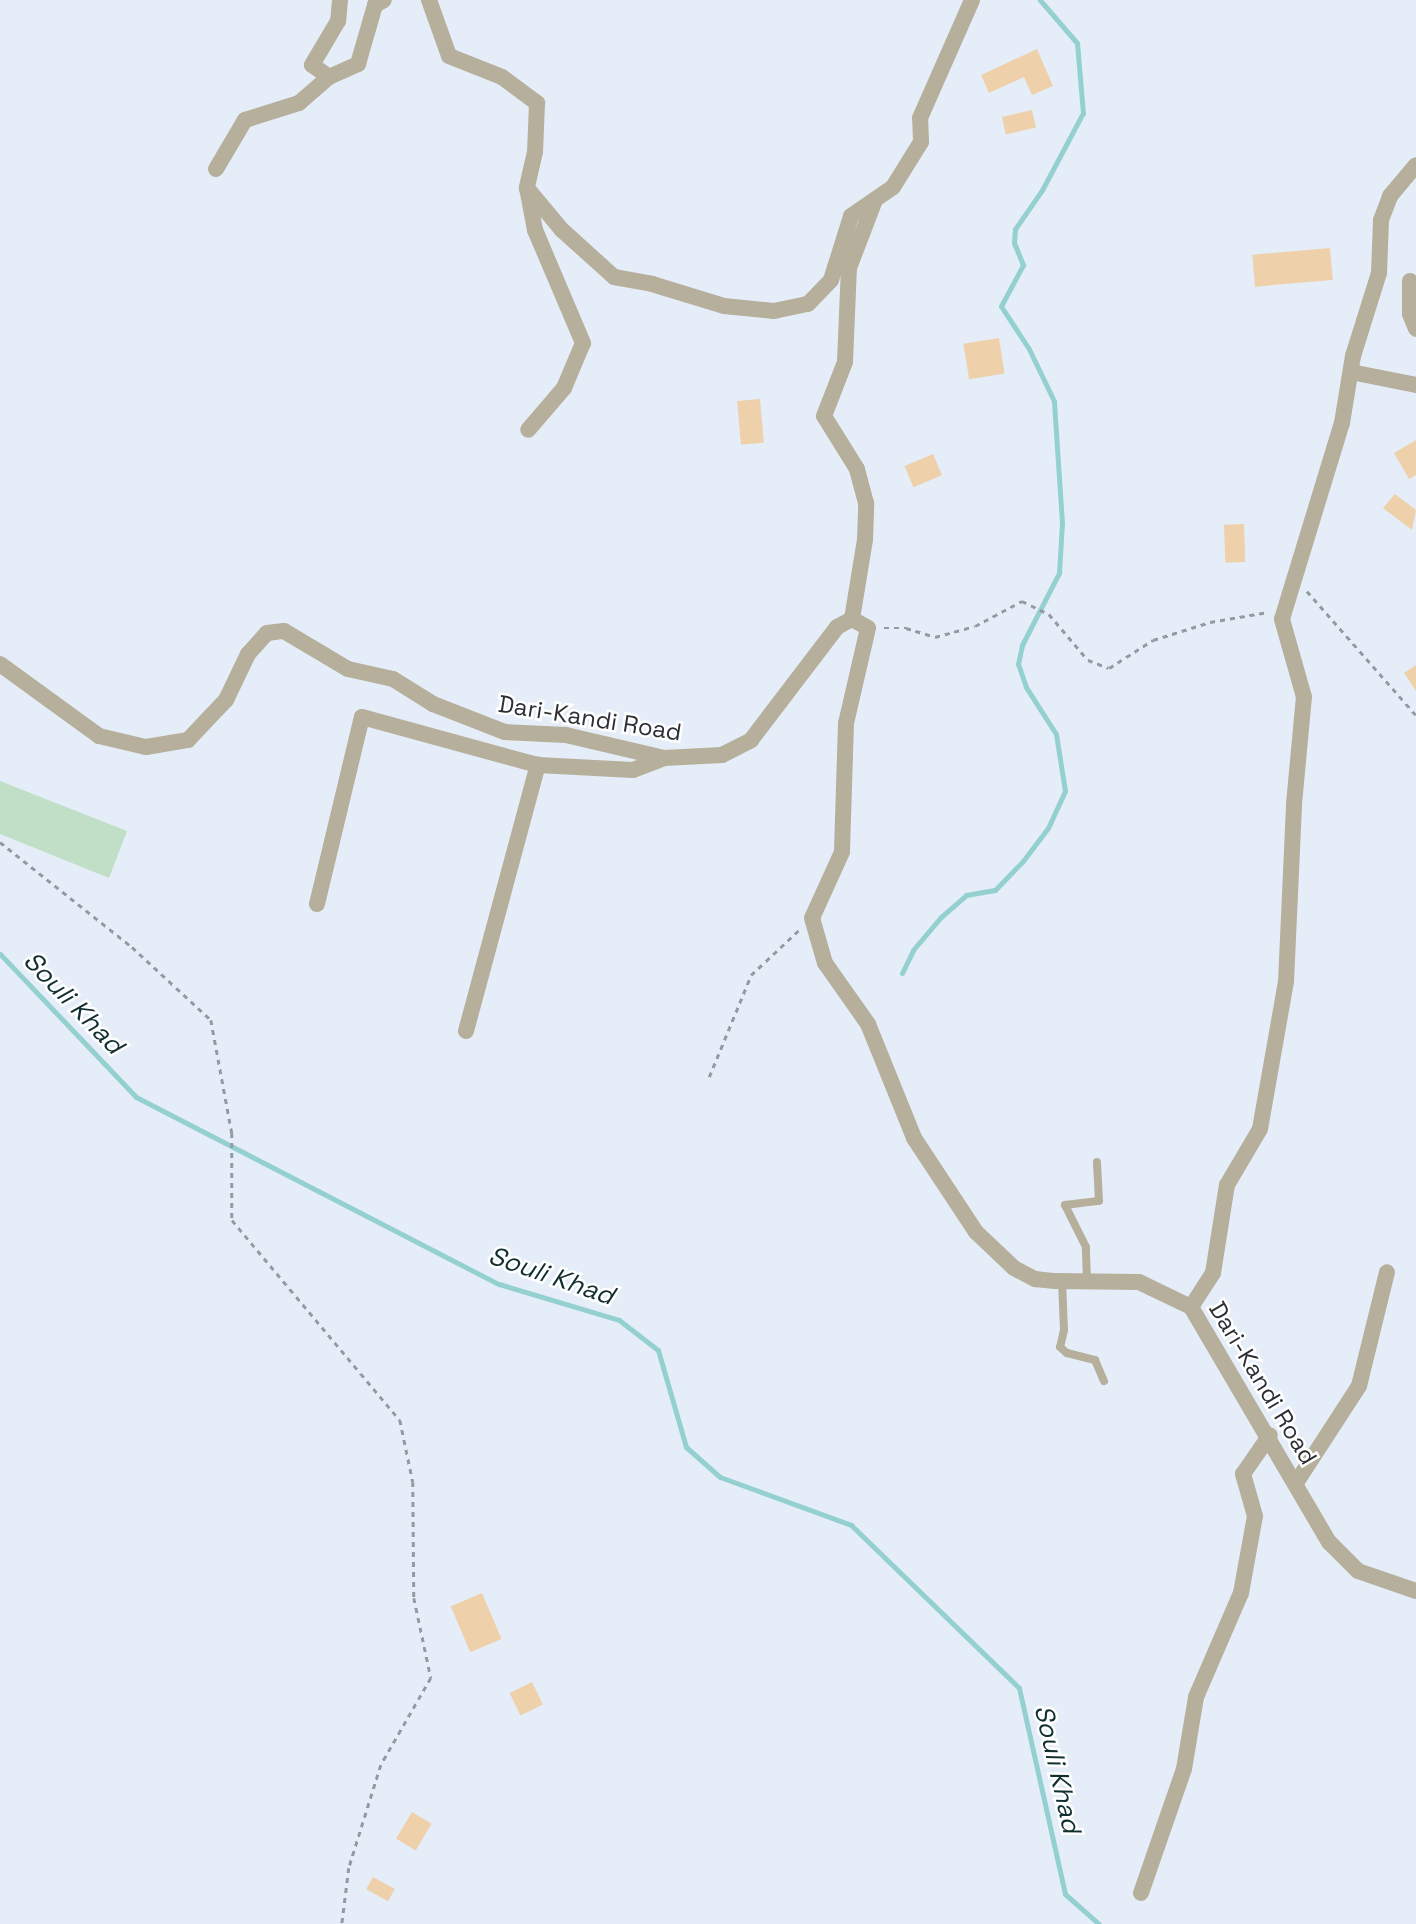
<!DOCTYPE html>
<html>
<head>
<meta charset="utf-8">
<style>
	body { margin:0 }
	#map { position:relative; width:1416px; height:1924px; overflow:hidden; background:#e5eef8; font-family:"Space Grotesk",sans-serif }
	div>[style] { position:absolute }
	.green>* { inset:0; background:#c1dec7 }
	.stream>* { height:5px; margin:-2.5px; padding:0 2.5px; transform-origin:2.5px; border-radius:2.5px; background:#95d0d1 }
	.building>* { inset:0; background:#eed1ab; transform-origin:0 0 }
	.path>* { height:2.5px; margin-top:-1.25px; transform-origin:0; background:repeating-linear-gradient(90deg,#949aa1 0 5px,transparent 0 10px) }
	.lane>* { height:8px; margin:-4px; padding:0 4px; transform-origin:4px; border-radius:4px; background:#b5af9c }
	.street>* { height:16px; margin:-8px; padding:0 8px; transform-origin:8px; border-radius:8px; background:#b5af9c }
	span { translate:-50% -50%; white-space:nowrap; text-align:center; line-height:1.15; -webkit-text-stroke:5px #fff; paint-order:stroke }
	.street-label { font-size:24px; color:#2c2f33 }
	.water-label { font-size:26px; color:#112f30; font-style:italic }
</style>
</head>
<body>
<div id="map">
	<div class="green">
		<div style="clip-path:polygon(0 781px,127px 831px,109px 878px,0 834px)"></div>
	</div>
	<div class="stream">
		<div style="left:0;top:954px;width:197px;rotate:46.4deg"></div>
		<div style="left:136px;top:1097px;width:408px;rotate:27.3deg"></div>
		<div style="left:499px;top:1284px;width:125px;rotate:16.7deg"></div>
		<div style="left:619px;top:1320px;width:49px;rotate:37.6deg"></div>
		<div style="left:658px;top:1350px;width:101px;rotate:73.9deg"></div>
		<div style="left:686px;top:1447px;width:45px;rotate:41.4deg"></div>
		<div style="left:720px;top:1477px;width:140px;rotate:20.1deg"></div>
		<div style="left:851px;top:1525px;width:234px;rotate:44.1deg"></div>
		<div style="left:1019px;top:1688px;width:211px;rotate:77.4deg"></div>
		<div style="left:1065px;top:1894px;width:45px;rotate:41.4deg"></div>
		<div style="left:902px;top:973px;width:25px;rotate:-64deg"></div>
		<div style="left:913px;top:950px;width:43px;rotate:-49.7deg"></div>
		<div style="left:941px;top:917px;width:33px;rotate:-41deg"></div>
		<div style="left:966px;top:895px;width:29px;rotate:-10deg"></div>
		<div style="left:995px;top:890px;width:40px;rotate:-46deg"></div>
		<div style="left:1023px;top:861px;width:41px;rotate:-52.9deg"></div>
		<div style="left:1048px;top:828px;width:41px;rotate:-65.3deg"></div>
		<div style="left:1065px;top:791px;width:58px;rotate:-99deg"></div>
		<div style="left:1056px;top:734px;width:56px;rotate:-122.6deg"></div>
		<div style="left:1026px;top:687px;width:24px;rotate:-109deg"></div>
		<div style="left:1018px;top:664px;width:19px;rotate:-78deg"></div>
		<div style="left:1022px;top:645px;width:81px;rotate:-62.8deg"></div>
		<div style="left:1059px;top:573px;width:50px;rotate:-86.6deg"></div>
		<div style="left:1062px;top:523px;width:122px;rotate:-93.8deg"></div>
		<div style="left:1054px;top:401px;width:58px;rotate:-115.7deg"></div>
		<div style="left:1029px;top:349px;width:51px;rotate:-123.1deg"></div>
		<div style="left:1001px;top:306px;width:47px;rotate:-61.8deg"></div>
		<div style="left:1023px;top:265px;width:24px;rotate:-112deg"></div>
		<div style="left:1014px;top:243px;width:14px;rotate:-86deg"></div>
		<div style="left:1015px;top:229px;width:47px;rotate:-55.3deg"></div>
		<div style="left:1042px;top:190px;width:87px;rotate:-62deg"></div>
		<div style="left:1083px;top:113px;width:70px;rotate:-94.9deg"></div>
		<div style="left:1077px;top:43px;width:57px;rotate:-130.7deg"></div>
	</div>
	<div class="building">
		<div style="clip-path:polygon(1037px 49px,1053px 86px,1032px 95px,1024px 77px,989px 93px,981px 75px)"></div>
		<div style="left:1032px;top:110px;width:18px;height:31px;rotate:77deg"></div>
		<div style="left:1330px;top:248px;width:32px;height:78px;rotate:85deg"></div>
		<div style="left:999px;top:338px;width:36px;height:36px;rotate:81deg"></div>
		<div style="left:760px;top:399px;width:44px;height:23px;rotate:85deg"></div>
		<div style="clip-path:polygon(1416px 440px,1416px 475px,1409px 479px,1394px 453px)"></div>
		<div style="left:933px;top:454px;width:23px;height:31px;rotate:67deg"></div>
		<div style="clip-path:polygon(1395px 494px,1416px 510px,1412px 530px,1383px 508px)"></div>
		<div style="left:1244px;top:524px;width:38px;height:20px;rotate:88deg"></div>
		<div style="clip-path:polygon(1416px 665px,1416px 691px,1404px 673px)"></div>
		<div style="left:482px;top:1593px;width:50px;height:34px;rotate:67deg"></div>
		<div style="left:532px;top:1682px;width:25px;height:25px;rotate:64deg"></div>
		<div style="left:412px;top:1812px;width:23px;height:31px;rotate:31deg"></div>
		<div style="left:373px;top:1877px;width:25px;height:14px;rotate:29deg"></div>
	</div>
	<div class="path">
		<div style="left:1307px;top:591px;width:165px;rotate:48.7deg"></div>
		<div style="left:884px;top:628px;width:22px"></div>
		<div style="left:906px;top:628px;width:30px;rotate:17deg"></div>
		<div style="left:935px;top:637px;width:41px;rotate:-15.4deg"></div>
		<div style="left:975px;top:626px;width:53px;rotate:-28deg"></div>
		<div style="left:1022px;top:601px;width:30px;rotate:26deg"></div>
		<div style="left:1049px;top:614px;width:60px;rotate:49.7deg"></div>
		<div style="left:1088px;top:660px;width:22px;rotate:21deg"></div>
		<div style="left:1109px;top:668px;width:52px;rotate:-32.5deg"></div>
		<div style="left:1153px;top:640px;width:60px;rotate:-17.5deg"></div>
		<div style="left:1210px;top:622px;width:59px;rotate:-9.8deg"></div>
		<div style="left:0;top:842px;width:169px;rotate:38.5deg"></div>
		<div style="left:132px;top:947px;width:108px;rotate:42.7deg"></div>
		<div style="left:211px;top:1020px;width:115px;rotate:79.5deg"></div>
		<div style="left:232px;top:1133px;width:87px;rotate:90deg"></div>
		<div style="left:232px;top:1220px;width:261px;rotate:50deg"></div>
		<div style="left:400px;top:1420px;width:63px;rotate:78.2deg"></div>
		<div style="left:413px;top:1482px;width:116px;rotate:89.5deg"></div>
		<div style="left:414px;top:1598px;width:82px;rotate:78deg"></div>
		<div style="left:431px;top:1678px;width:100px;rotate:119.9deg"></div>
		<div style="left:381px;top:1765px;width:108px;rotate:107.3deg"></div>
		<div style="left:349px;top:1868px;width:56px;rotate:97.1deg"></div>
		<div style="left:709px;top:1077px;width:110px;rotate:-67.6deg"></div>
		<div style="left:751px;top:975px;width:66px;rotate:-43.2deg"></div>
	</div>
	<div class="lane">
		<div style="left:1062px;top:1281px;width:49px;rotate:87.7deg"></div>
		<div style="left:1064px;top:1330px;width:17px;rotate:103deg"></div>
		<div style="left:1060px;top:1347px;width:9px;rotate:41deg"></div>
		<div style="left:1067px;top:1353px;width:29px;rotate:14deg"></div>
		<div style="left:1095px;top:1360px;width:23px;rotate:67deg"></div>
		<div style="left:1087px;top:1281px;width:34px;rotate:-92deg"></div>
		<div style="left:1086px;top:1247px;width:47px;rotate:-116.6deg"></div>
		<div style="left:1065px;top:1205px;width:34px;rotate:-7deg"></div>
		<div style="left:1099px;top:1201px;width:39px;rotate:-93deg"></div>
	</div>
	<div class="street">
		<div style="left:340px;top:0;width:21px;rotate:95deg"></div>
		<div style="left:338px;top:21px;width:51px;rotate:120.6deg"></div>
		<div style="left:312px;top:65px;width:21px;rotate:35deg"></div>
		<div style="left:329px;top:77px;width:32px;rotate:-24deg"></div>
		<div style="left:358px;top:64px;width:61px;rotate:-73.9deg"></div>
		<div style="left:375px;top:5px;width:10px;rotate:-29deg"></div>
		<div style="left:429px;top:0;width:59px;rotate:70.3deg"></div>
		<div style="left:449px;top:56px;width:57px;rotate:21.6deg"></div>
		<div style="left:502px;top:77px;width:44px;rotate:36.6deg"></div>
		<div style="left:537px;top:103px;width:49px;rotate:92.3deg"></div>
		<div style="left:535px;top:152px;width:37px;rotate:103deg"></div>
		<div style="left:527px;top:188px;width:43px;rotate:79.2deg"></div>
		<div style="left:535px;top:230px;width:123px;rotate:67deg"></div>
		<div style="left:583px;top:343px;width:49px;rotate:112.9deg"></div>
		<div style="left:564px;top:388px;width:55px;rotate:130.6deg"></div>
		<div style="left:216px;top:169px;width:57px;rotate:-59.4deg"></div>
		<div style="left:245px;top:120px;width:57px;rotate:-17.5deg"></div>
		<div style="left:299px;top:103px;width:40px;rotate:-41deg"></div>
		<div style="left:527px;top:188px;width:55px;rotate:50.2deg"></div>
		<div style="left:562px;top:230px;width:70px;rotate:42.1deg"></div>
		<div style="left:614px;top:277px;width:39px;rotate:10deg"></div>
		<div style="left:652px;top:284px;width:75px;rotate:17deg"></div>
		<div style="left:724px;top:306px;width:50px;rotate:5.7deg"></div>
		<div style="left:774px;top:311px;width:35px;rotate:-12deg"></div>
		<div style="left:808px;top:304px;width:33px;rotate:-46deg"></div>
		<div style="left:831px;top:280px;width:67px;rotate:-72.6deg"></div>
		<div style="left:851px;top:216px;width:51px;rotate:-34.6deg"></div>
		<div style="left:893px;top:187px;width:53px;rotate:-58.1deg"></div>
		<div style="left:921px;top:142px;width:24px;rotate:-92deg"></div>
		<div style="left:920px;top:118px;width:129px;rotate:-66.2deg"></div>
		<div style="left:1410px;top:281px;width:33px;rotate:90deg"></div>
		<div style="left:1410px;top:314px;width:16px;rotate:68deg"></div>
		<div style="left:1351px;top:372px;width:66px;rotate:11.3deg"></div>
		<div style="left:852px;top:619px;width:80px;rotate:-80.7deg"></div>
		<div style="left:865px;top:540px;width:37px;rotate:-88deg"></div>
		<div style="left:866px;top:503px;width:35px;rotate:-105deg"></div>
		<div style="left:857px;top:469px;width:62px;rotate:-121.9deg"></div>
		<div style="left:824px;top:416px;width:58px;rotate:-68.7deg"></div>
		<div style="left:845px;top:362px;width:94px;rotate:-87.6deg"></div>
		<div style="left:849px;top:268px;width:73px;rotate:-69.1deg"></div>
		<div style="left:0;top:664px;width:122px;rotate:36deg"></div>
		<div style="left:99px;top:736px;width:48px;rotate:13.2deg"></div>
		<div style="left:146px;top:747px;width:43px;rotate:-9.5deg"></div>
		<div style="left:188px;top:740px;width:55px;rotate:-46.5deg"></div>
		<div style="left:226px;top:700px;width:51px;rotate:-64.4deg"></div>
		<div style="left:248px;top:654px;width:28px;rotate:-48deg"></div>
		<div style="left:267px;top:633px;width:17px;rotate:-7deg"></div>
		<div style="left:284px;top:631px;width:74px;rotate:30.7deg"></div>
		<div style="left:348px;top:669px;width:46px;rotate:12.5deg"></div>
		<div style="left:393px;top:679px;width:47px;rotate:32deg"></div>
		<div style="left:433px;top:704px;width:77px;rotate:21.3deg"></div>
		<div style="left:505px;top:732px;width:61px;rotate:2.8deg"></div>
		<div style="left:566px;top:735px;width:101px;rotate:13.2deg"></div>
		<div style="left:664px;top:758px;width:58px;rotate:-3deg"></div>
		<div style="left:722px;top:755px;width:33px;rotate:-27deg"></div>
		<div style="left:751px;top:740px;width:142px;rotate:-52.7deg"></div>
		<div style="left:837px;top:627px;width:17px;rotate:-28deg"></div>
		<div style="left:852px;top:619px;width:18px;rotate:29deg"></div>
		<div style="left:868px;top:628px;width:98px;rotate:103deg"></div>
		<div style="left:846px;top:723px;width:129px;rotate:91.8deg"></div>
		<div style="left:842px;top:852px;width:72px;rotate:114.4deg"></div>
		<div style="left:812px;top:918px;width:47px;rotate:73.9deg"></div>
		<div style="left:825px;top:963px;width:75px;rotate:54.8deg"></div>
		<div style="left:868px;top:1024px;width:123px;rotate:68deg"></div>
		<div style="left:914px;top:1138px;width:113px;rotate:56.6deg"></div>
		<div style="left:976px;top:1232px;width:52px;rotate:43.5deg"></div>
		<div style="left:1014px;top:1268px;width:24px;rotate:28deg"></div>
		<div style="left:1035px;top:1279px;width:20px;rotate:6deg"></div>
		<div style="left:1055px;top:1281px;width:84px;rotate:0.7deg"></div>
		<div style="left:1139px;top:1282px;width:58px;rotate:25.7deg"></div>
		<div style="left:1191px;top:1307px;width:273px;rotate:59.6deg"></div>
		<div style="left:1329px;top:1542px;width:41px;rotate:45deg"></div>
		<div style="left:1358px;top:1571px;width:61px;rotate:19deg"></div>
		<div style="left:317px;top:904px;width:192px;rotate:-76.5deg"></div>
		<div style="left:362px;top:717px;width:182px;rotate:15.3deg"></div>
		<div style="left:466px;top:1031px;width:276px;rotate:-74.9deg"></div>
		<div style="left:538px;top:765px;width:95px;rotate:3deg"></div>
		<div style="left:633px;top:770px;width:33px;rotate:-21deg"></div>
		<div style="left:1191px;top:1307px;width:40px;rotate:-57.1deg"></div>
		<div style="left:1213px;top:1273px;width:89px;rotate:-81deg"></div>
		<div style="left:1227px;top:1185px;width:65px;rotate:-59.5deg"></div>
		<div style="left:1260px;top:1129px;width:149px;rotate:-80deg"></div>
		<div style="left:1286px;top:982px;width:178px;rotate:-87.4deg"></div>
		<div style="left:1294px;top:804px;width:107px;rotate:-84.7deg"></div>
		<div style="left:1304px;top:697px;width:81px;rotate:-105.8deg"></div>
		<div style="left:1282px;top:619px;width:205px;rotate:-73deg"></div>
		<div style="left:1342px;top:423px;width:68px;rotate:-80.7deg"></div>
		<div style="left:1353px;top:356px;width:87px;rotate:-72.6deg"></div>
		<div style="left:1379px;top:273px;width:53px;rotate:-87.8deg"></div>
		<div style="left:1381px;top:220px;width:26px;rotate:-69deg"></div>
		<div style="left:1390px;top:196px;width:40px;rotate:-50deg"></div>
		<div style="left:1296px;top:1483px;width:116px;rotate:-57deg"></div>
		<div style="left:1359px;top:1386px;width:117px;rotate:-76.2deg"></div>
		<div style="left:1141px;top:1893px;width:131px;rotate:-70.9deg"></div>
		<div style="left:1184px;top:1769px;width:73px;rotate:-80.5deg"></div>
		<div style="left:1196px;top:1697px;width:113px;rotate:-66.6deg"></div>
		<div style="left:1241px;top:1593px;width:78px;rotate:-79.7deg"></div>
		<div style="left:1255px;top:1516px;width:44px;rotate:-105.9deg"></div>
		<div style="left:1243px;top:1474px;width:47px;rotate:-55.3deg"></div>
	</div>
	<div class="street-label">
		<span style="left:590px;top:718px;rotate:9deg">Dari-Kandi Road</span>
		<span style="left:1263px;top:1383px;rotate:59deg">Dari-Kandi Road</span>
	</div>
	<div class="water-label">
		<span style="left:73px;top:1003px;rotate:46deg">Souli Khad</span>
		<span style="left:551px;top:1276px;rotate:19deg">Souli Khad</span>
		<span style="left:1057px;top:1769px;rotate:77deg">Souli Khad</span>
	</div>
</div>
</body>
</html>
